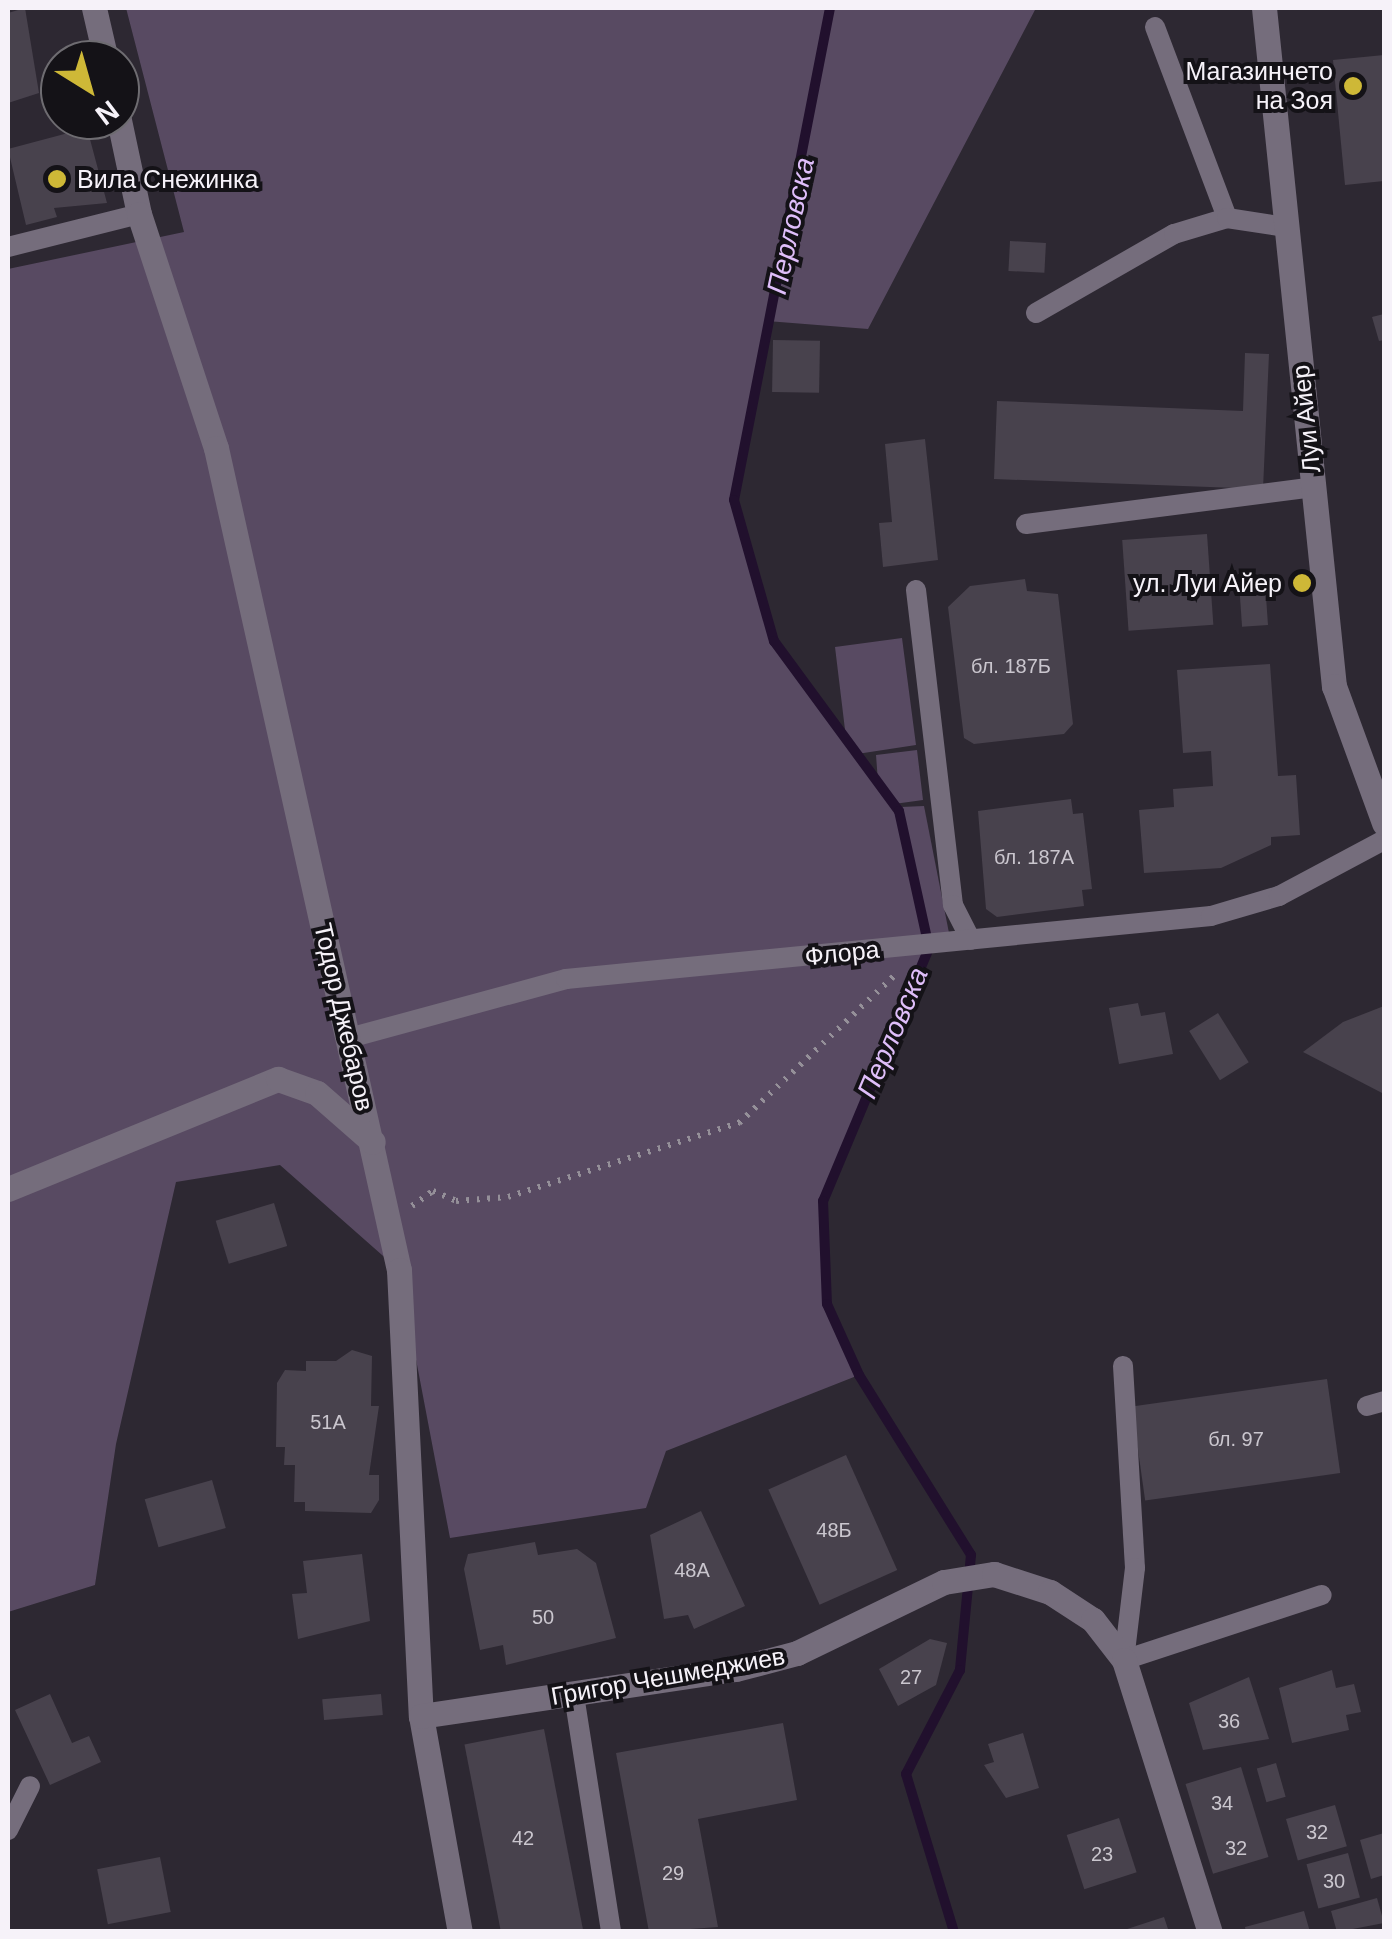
<!DOCTYPE html>
<html>
<head>
<meta charset="utf-8">
<style>
	body { margin:0 }
	#map { position:relative; width:1392px; height:1939px; overflow:hidden; background:#2d2832; font-family:Helvetica,sans-serif }
	div>[style] { position:absolute }
	.green>* { inset:0; background:#584a62 }
	.stream>* { height:10px; margin:-5px; padding:0 5px; transform-origin:5px; border-radius:5px; background:#21102d }
	.building>* { inset:0; background:#48424d; transform-origin:0 0 }
	.path>* { height:6px; margin-top:-3px; transform-origin:0; background:repeating-linear-gradient(90deg,#959099 0 2.5px,transparent 0 10.5px) }
	.lane>* { height:20px; margin:-10px; padding:0 10px; transform-origin:10px; border-radius:10px; background:#756d7c }
	.street>* { height:25px; margin:-12.5px; padding:0 12.5px; transform-origin:12.5px; border-radius:12.5px; background:#756d7c }
	.dots>* { width:28px; height:28px; translate:-50% -50%; box-sizing:border-box; border:5px solid #141217; border-radius:50% }
	span { translate:-50% -50%; white-space:nowrap; text-align:center; line-height:1.15; -webkit-text-stroke:8px #141217; paint-order:stroke }
	.number-label { font-size:20px; color:#cac6ce }
	.number-label span { -webkit-text-stroke-width:0 }
	.poi-label { font-size:25px; color:#f6f2f9 }
	.right { translate:-100% -50%; text-align:right }
	.left { translate:0 -50%; text-align:left }
	.street-label { font-size:25px; color:#f6f2f9 }
	.water-label { font-size:28px; color:#dfbefa; font-style:italic }
	.frame { position:absolute; inset:0; border:10px solid #f6f2f9; pointer-events:none }
	.north { position:absolute; left:40px; top:40px; width:100px; height:100px; box-sizing:border-box; background:#141217; border:2px solid #6e6c71; border-radius:50%; rotate:143deg; font-size:28px; font-weight:700; line-height:40px; text-align:center; color:#f6f2f9 }
	.north::after { content:''; display:block; margin:auto; width:35px; height:45px; background:#ceb837; clip-path:polygon(50% 0,100% 100%,50% 72%,0 100%) }
</style>
</head>
<body>
<div id="map">
	<div class="green">
		<div style="clip-path:polygon(126px 8px,1036px 8px,868px 329px,767px 321px,734px 500px,774px 641px,846px 738px,835px 647px,902px 638px,916px 745px,857px 754px,878px 782px,876px 755px,917px 750px,923px 800px,894px 804px,929px 948px,823px 1201px,827px 1304px,859px 1375px,666px 1451px,646px 1508px,450px 1538px,399px 1270px,280px 1165px,176px 1182px,116px 1444px,95px 1585px,8px 1612px,8px 269px,184px 232px)"></div>
		<div style="clip-path:polygon(924px 806px,949px 933px,930px 943px,901px 807px)"></div>
	</div>
	<div class="stream">
		<div style="left:830px;top:8px;width:501px;rotate:101.04deg"></div>
		<div style="left:734px;top:500px;width:147px;rotate:74.2deg"></div>
		<div style="left:774px;top:641px;width:211px;rotate:53.7deg"></div>
		<div style="left:899px;top:811px;width:140px;rotate:77.6deg"></div>
		<div style="left:929px;top:948px;width:274px;rotate:112.7deg"></div>
		<div style="left:823px;top:1201px;width:103px;rotate:87.8deg"></div>
		<div style="left:827px;top:1304px;width:78px;rotate:65.7deg"></div>
		<div style="left:859px;top:1375px;width:212px;rotate:58.1deg"></div>
		<div style="left:971px;top:1555px;width:116px;rotate:95.5deg"></div>
		<div style="left:960px;top:1670px;width:117px;rotate:117.4deg"></div>
		<div style="left:906px;top:1774px;width:165px;rotate:73.1deg"></div>
	</div>
	<div class="building">
		<div style="clip-path:polygon(25px 8px,39px 93px,8px 103px,8px 13px)"></div>
		<div style="clip-path:polygon(1384px 55px,1384px 181px,1345px 185px,1333px 60px)"></div>
		<div style="clip-path:polygon(87px 128px,107px 203px,54px 208px,57px 217px,26px 225px,8px 149px)"></div>
		<div style="left:1010px;top:241px;width:36px;height:30px;rotate:3deg"></div>
		<div style="clip-path:polygon(1384px 314px,1384px 340px,1379px 341px,1372px 317px)"></div>
		<div style="left:773px;top:340px;width:47px;height:52px;rotate:1deg"></div>
		<div style="clip-path:polygon(1245px 353px,1269px 354px,1263px 489px,994px 479px,997px 401px,1243px 411px)"></div>
		<div style="clip-path:polygon(925px 439px,938px 560px,883px 567px,879px 523px,892px 522px,885px 444px)"></div>
		<div style="left:1207px;top:534px;width:91px;height:85px;rotate:86deg"></div>
		<div style="clip-path:polygon(1025px 579px,1027px 591px,1058px 594px,1073px 724px,1064px 734px,974px 744px,964px 738px,948px 607px,970px 586px)"></div>
		<div style="left:1265px;top:582px;width:43px;height:26px;rotate:86deg"></div>
		<div style="clip-path:polygon(1270px 664px,1278px 776px,1296px 775px,1300px 835px,1271px 837px,1271px 845px,1221px 868px,1144px 873px,1139px 810px,1174px 807px,1173px 789px,1213px 786px,1211px 751px,1183px 753px,1177px 670px)"></div>
		<div style="clip-path:polygon(1071px 799px,1073px 814px,1083px 813px,1092px 889px,1082px 890px,1084px 906px,997px 917px,986px 909px,978px 811px)"></div>
		<div style="clip-path:polygon(1138px 1003px,1141px 1016px,1165px 1012px,1173px 1054px,1119px 1064px,1109px 1008px)"></div>
		<div style="clip-path:polygon(1384px 1006px,1384px 1094px,1303px 1052px,1343px 1022px)"></div>
		<div style="left:1218px;top:1013px;width:58px;height:34px;rotate:58deg"></div>
		<div style="left:274px;top:1203px;width:45px;height:61px;rotate:73deg"></div>
		<div style="clip-path:polygon(352px 1350px,372px 1356px,371px 1406px,379px 1406px,369px 1475px,379px 1475px,379px 1500px,371px 1513px,305px 1511px,305px 1502px,294px 1502px,295px 1465px,284px 1465px,285px 1447px,276px 1447px,277px 1383px,285px 1370px,306px 1371px,306px 1361px,336px 1361px)"></div>
		<div style="left:1327px;top:1379px;width:95px;height:197px;rotate:82deg"></div>
		<div style="left:846px;top:1455px;width:126px;height:85px;rotate:66deg"></div>
		<div style="left:212px;top:1480px;width:50px;height:70px;rotate:74deg"></div>
		<div style="clip-path:polygon(701px 1511px,745px 1606px,694px 1629px,688px 1615px,664px 1619px,650px 1535px)"></div>
		<div style="clip-path:polygon(535px 1542px,538px 1555px,577px 1549px,596px 1563px,616px 1638px,506px 1665px,503px 1645px,480px 1650px,464px 1569px,468px 1554px)"></div>
		<div style="clip-path:polygon(362px 1554px,370px 1621px,298px 1639px,292px 1594px,307px 1593px,303px 1561px)"></div>
		<div style="clip-path:polygon(930px 1639px,947px 1643px,936px 1685px,898px 1706px,879px 1669px)"></div>
		<div style="clip-path:polygon(1332px 1670px,1336px 1688px,1354px 1684px,1361px 1712px,1346px 1715px,1349px 1730px,1292px 1743px,1279px 1688px)"></div>
		<div style="clip-path:polygon(1249px 1677px,1269px 1739px,1203px 1750px,1189px 1703px)"></div>
		<div style="clip-path:polygon(50px 1694px,72px 1743px,89px 1736px,101px 1762px,50px 1785px,15px 1710px)"></div>
		<div style="left:381px;top:1694px;width:21px;height:59px;rotate:85deg"></div>
		<div style="clip-path:polygon(783px 1723px,797px 1800px,698px 1819px,718px 1927px,649px 1932px,616px 1753px)"></div>
		<div style="left:544px;top:1729px;width:207px;height:81px;rotate:79deg"></div>
		<div style="clip-path:polygon(1023px 1733px,1039px 1788px,1006px 1798px,984px 1765px,994px 1762px,988px 1744px)"></div>
		<div style="left:1276px;top:1763px;width:35px;height:20px;rotate:74deg"></div>
		<div style="left:1241px;top:1767px;width:94px;height:58px;rotate:73deg"></div>
		<div style="left:1335px;top:1805px;width:43px;height:51px;rotate:74deg"></div>
		<div style="left:1119px;top:1818px;width:57px;height:55px;rotate:72deg"></div>
		<div style="clip-path:polygon(1384px 1833px,1384px 1875px,1371px 1879px,1360px 1840px)"></div>
		<div style="left:1348px;top:1853px;width:46px;height:43px;rotate:75deg"></div>
		<div style="left:160px;top:1857px;width:56px;height:64px;rotate:79deg"></div>
		<div style="clip-path:polygon(1377px 1898px,1384px 1923px,1337px 1932px,1331px 1911px)"></div>
		<div style="clip-path:polygon(1304px 1911px,1310px 1932px,1246px 1932px,1245px 1927px)"></div>
		<div style="clip-path:polygon(1164px 1917px,1169px 1932px,1121px 1932px,1121px 1931px)"></div>
	</div>
	<div class="path">
		<div style="left:412px;top:1206px;width:26px;rotate:-36deg"></div>
		<div style="left:433px;top:1191px;width:25px;rotate:23deg"></div>
		<div style="left:456px;top:1201px;width:52px;rotate:-4.4deg"></div>
		<div style="left:508px;top:1197px;width:243px;rotate:-17.8deg"></div>
		<div style="left:739px;top:1123px;width:219px;rotate:-43.5deg"></div>
	</div>
	<div class="lane">
		<div style="left:1155px;top:27px;width:204px;rotate:69.3deg"></div>
		<div style="left:8px;top:247px;width:135px;rotate:-14.1deg"></div>
		<div style="left:1036px;top:313px;width:159px;rotate:-29.8deg"></div>
		<div style="left:1174px;top:234px;width:55px;rotate:-16.8deg"></div>
		<div style="left:1227px;top:218px;width:60px;rotate:8.7deg"></div>
		<div style="left:1026px;top:524px;width:290px;rotate:-7.3deg"></div>
		<div style="left:916px;top:590px;width:317px;rotate:83.3deg"></div>
		<div style="left:953px;top:905px;width:39px;rotate:63deg"></div>
		<div style="left:349px;top:1038px;width:225px;rotate:-15.2deg"></div>
		<div style="left:566px;top:979px;width:648px;rotate:-5.58deg"></div>
		<div style="left:1211px;top:916px;width:71px;rotate:-16.4deg"></div>
		<div style="left:1279px;top:896px;width:119px;rotate:-28.1deg"></div>
		<div style="left:1123px;top:1366px;width:202px;rotate:86.6deg"></div>
		<div style="left:1135px;top:1568px;width:93px;rotate:96.8deg"></div>
		<div style="left:1124px;top:1660px;width:208px;rotate:-18.2deg"></div>
		<div style="left:1367px;top:1406px;width:18px;rotate:-16deg"></div>
		<div style="left:574px;top:1695px;width:240px;rotate:81.1deg"></div>
		<div style="left:8px;top:1830px;width:49px;rotate:-63.4deg"></div>
	</div>
	<div class="street">
		<div style="left:94px;top:8px;width:53px;rotate:77deg"></div>
		<div style="left:1264px;top:8px;width:682px;rotate:84.11deg"></div>
		<div style="left:1334px;top:686px;width:146px;rotate:69.9deg"></div>
		<div style="left:119px;top:120px;width:96px;rotate:78deg"></div>
		<div style="left:139px;top:214px;width:246px;rotate:71.8deg"></div>
		<div style="left:216px;top:448px;width:842px;rotate:77.45deg"></div>
		<div style="left:399px;top:1270px;width:447px;rotate:87.2deg"></div>
		<div style="left:421px;top:1716px;width:219px;rotate:79.8deg"></div>
		<div style="left:8px;top:1189px;width:292px;rotate:-22.2deg"></div>
		<div style="left:278px;top:1079px;width:41px;rotate:19.7deg"></div>
		<div style="left:317px;top:1093px;width:74px;rotate:41.2deg"></div>
		<div style="left:421px;top:1716px;width:318px;rotate:-8.5deg"></div>
		<div style="left:736px;top:1669px;width:63px;rotate:-14.7deg"></div>
		<div style="left:797px;top:1653px;width:163px;rotate:-25.8deg"></div>
		<div style="left:944px;top:1582px;width:51px;rotate:-9.1deg"></div>
		<div style="left:994px;top:1574px;width:59px;rotate:17.8deg"></div>
		<div style="left:1050px;top:1592px;width:51px;rotate:33.1deg"></div>
		<div style="left:1093px;top:1620px;width:51px;rotate:52.2deg"></div>
		<div style="left:1124px;top:1660px;width:285px;rotate:72.5deg"></div>
	</div>
	<div class="dots">
		<div style="left:1353px;top:86px;background:#ceb837"></div>
		<div style="left:57px;top:179px;background:#ceb837"></div>
		<div style="left:1302px;top:583px;background:#ceb837"></div>
	</div>
	<div class="number-label">
		<span style="left:1011px;top:666px">бл. 187Б</span>
		<span style="left:1034px;top:857px">бл. 187А</span>
		<span style="left:328px;top:1422px">51А</span>
		<span style="left:1236px;top:1439px">бл. 97</span>
		<span style="left:834px;top:1530px">48Б</span>
		<span style="left:692px;top:1570px">48А</span>
		<span style="left:543px;top:1617px">50</span>
		<span style="left:911px;top:1677px">27</span>
		<span style="left:1229px;top:1721px">36</span>
		<span style="left:1222px;top:1803px">34</span>
		<span style="left:1317px;top:1832px">32</span>
		<span style="left:523px;top:1838px">42</span>
		<span style="left:1236px;top:1848px">32</span>
		<span style="left:1102px;top:1854px">23</span>
		<span style="left:673px;top:1873px">29</span>
		<span style="left:1334px;top:1881px">30</span>
	</div>
	<div class="poi-label">
		<span class="right" style="left:1333px;top:86px">Магазинчето<br>на Зоя</span>
		<span class="left" style="left:77px;top:179px">Вила Снежинка</span>
		<span class="right" style="left:1282px;top:583px">ул. Луи Айер</span>
	</div>
	<div class="street-label">
		<span style="left:1306px;top:419px;rotate:-96deg">Луи Айер</span>
		<span style="left:842px;top:953px;rotate:-6deg">Флора</span>
		<span style="left:344px;top:1017px;rotate:77deg">Тодор Джебаров</span>
		<span style="left:668px;top:1676px;rotate:-10deg">Григор Чешмеджиев</span>
	</div>
	<div class="water-label">
		<span style="left:791px;top:226px;rotate:-78deg">Перловска</span>
		<span style="left:893px;top:1033px;rotate:-67deg">Перловска</span>
	</div>
	<div class="frame"></div>
	<div class="north">N</div>
</div>
</body>
</html>
